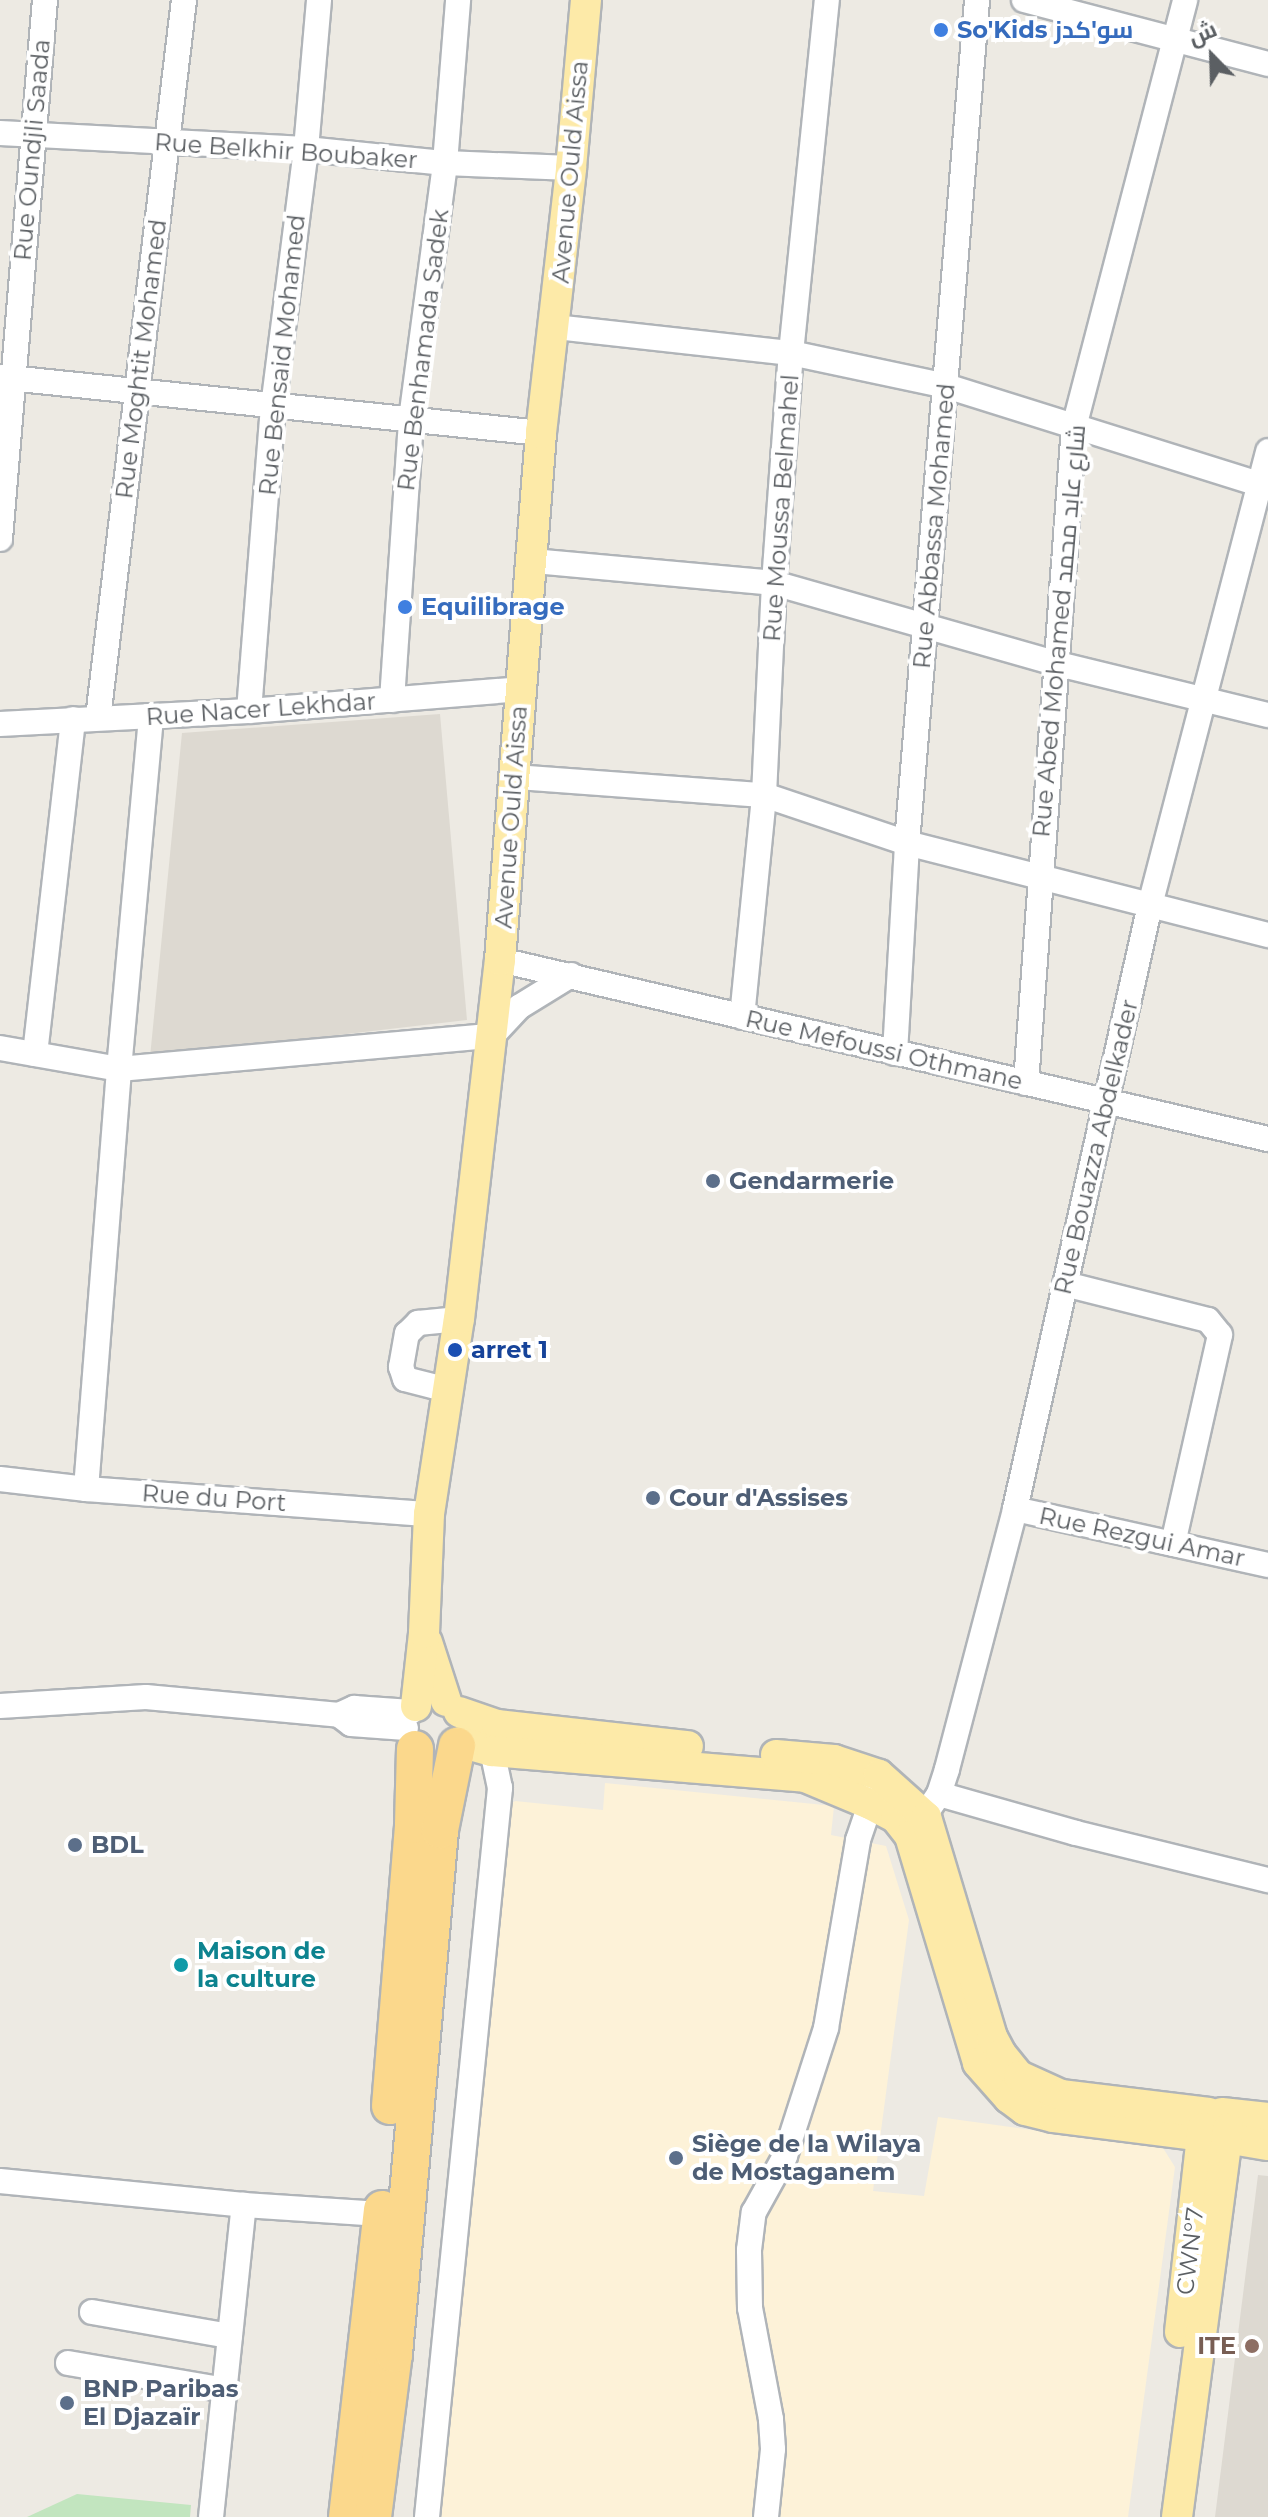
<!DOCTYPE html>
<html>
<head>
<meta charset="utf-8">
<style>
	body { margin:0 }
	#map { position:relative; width:1268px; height:2517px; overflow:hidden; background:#edeae3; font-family:Montserrat,Cairo,sans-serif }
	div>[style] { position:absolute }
	.commercial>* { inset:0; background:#fdf2d8 }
	.education>* { inset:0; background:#ddd9d1 }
	.green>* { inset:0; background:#c2e5bf }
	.roads { filter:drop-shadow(2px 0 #b0b4b8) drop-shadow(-2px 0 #b0b4b8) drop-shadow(0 2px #b0b4b8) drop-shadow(0 -2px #b0b4b8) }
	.minor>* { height:24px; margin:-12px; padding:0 12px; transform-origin:12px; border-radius:12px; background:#fff }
	.major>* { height:30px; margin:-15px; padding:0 15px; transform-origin:15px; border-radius:15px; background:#fdeaa8 }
	.highway>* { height:36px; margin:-18px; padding:0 18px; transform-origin:18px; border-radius:18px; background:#fbd88c }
	.dots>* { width:22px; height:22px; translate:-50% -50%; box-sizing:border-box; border:4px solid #fff; border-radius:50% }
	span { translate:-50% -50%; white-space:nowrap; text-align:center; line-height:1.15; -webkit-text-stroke:8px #fff; paint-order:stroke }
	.shop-label { font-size:24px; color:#366cbe; font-weight:700 }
	.left { translate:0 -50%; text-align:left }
	.street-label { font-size:24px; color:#5b5f63 }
	.service-label { font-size:24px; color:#4e5e75; font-weight:700 }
	.transit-label { font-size:24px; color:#164399; font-weight:700 }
	.culture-label { font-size:24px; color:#0d838f; font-weight:700 }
	.education-label { font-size:24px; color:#785e54; font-weight:700 }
	.right { translate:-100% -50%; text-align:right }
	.north { position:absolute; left:1172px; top:16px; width:80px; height:80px; -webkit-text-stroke:6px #fff; paint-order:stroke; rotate:337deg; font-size:22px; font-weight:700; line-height:32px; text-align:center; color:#5b5f63 }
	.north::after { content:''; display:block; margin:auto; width:28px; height:36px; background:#5b5f63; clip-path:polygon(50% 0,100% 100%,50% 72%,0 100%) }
</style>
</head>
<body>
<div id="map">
	<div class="commercial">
		<div style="clip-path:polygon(605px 1783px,834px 1806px,831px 1835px,886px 1846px,909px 1920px,873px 2191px,924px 2196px,938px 2117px,1163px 2148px,1175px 2167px,1128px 2517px,440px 2517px,509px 1805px,515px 1801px,603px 1810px)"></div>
	</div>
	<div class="education">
		<div style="clip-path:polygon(440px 714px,467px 1020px,150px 1057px,182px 733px)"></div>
		<div style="clip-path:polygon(1258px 2175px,1268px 2176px,1268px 2517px,1215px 2517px)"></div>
	</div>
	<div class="green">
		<div style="clip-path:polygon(77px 2494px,191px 2505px,190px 2517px,27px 2517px)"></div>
	</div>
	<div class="roads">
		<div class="minor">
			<div style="left:1024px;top:0;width:252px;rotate:14.7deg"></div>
			<div style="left:0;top:133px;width:306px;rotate:3deg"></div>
			<div style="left:306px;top:149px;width:140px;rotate:5.8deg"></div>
			<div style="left:445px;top:163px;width:126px;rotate:2.3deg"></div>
			<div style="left:555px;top:327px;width:237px;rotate:6.3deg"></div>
			<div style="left:791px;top:353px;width:158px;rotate:12deg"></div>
			<div style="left:946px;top:386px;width:337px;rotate:17.4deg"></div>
			<div style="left:0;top:377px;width:544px;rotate:5.91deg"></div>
			<div style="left:0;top:539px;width:541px;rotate:-85.23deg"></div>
			<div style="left:533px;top:561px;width:242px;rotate:5.2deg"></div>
			<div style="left:774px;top:583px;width:291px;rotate:15.9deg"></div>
			<div style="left:1054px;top:663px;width:220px;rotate:13.7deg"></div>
			<div style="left:392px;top:700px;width:282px;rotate:-86.1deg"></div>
			<div style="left:411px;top:419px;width:258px;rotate:-82.4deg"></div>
			<div style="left:445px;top:163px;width:164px;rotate:-85.4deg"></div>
			<div style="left:249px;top:711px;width:305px;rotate:-85.5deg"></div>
			<div style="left:273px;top:407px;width:260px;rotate:-82.7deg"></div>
			<div style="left:306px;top:149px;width:150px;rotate:-85deg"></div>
			<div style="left:98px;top:718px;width:723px;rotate:-83.17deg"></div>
			<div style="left:0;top:724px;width:249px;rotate:-3deg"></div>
			<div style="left:249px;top:711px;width:273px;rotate:-4.6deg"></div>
			<div style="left:516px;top:777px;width:249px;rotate:4.2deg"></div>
			<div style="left:764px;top:795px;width:151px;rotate:18.6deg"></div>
			<div style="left:907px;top:843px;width:373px;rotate:14.3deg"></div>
			<div style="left:500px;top:960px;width:789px;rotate:13.12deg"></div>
			<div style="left:742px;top:1017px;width:223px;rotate:-84.3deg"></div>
			<div style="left:764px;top:795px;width:212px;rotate:-87.3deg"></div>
			<div style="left:774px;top:583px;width:231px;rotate:-85.8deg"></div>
			<div style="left:791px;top:353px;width:355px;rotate:-84.2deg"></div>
			<div style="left:0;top:1048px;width:121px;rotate:10deg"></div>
			<div style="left:119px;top:1069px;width:374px;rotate:-5.1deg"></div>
			<div style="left:492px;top:1036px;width:40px;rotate:-47deg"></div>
			<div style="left:519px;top:1007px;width:61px;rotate:-31.6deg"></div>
			<div style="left:895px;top:1053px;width:210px;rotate:-86.7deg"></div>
			<div style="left:907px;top:843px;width:846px;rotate:-85.25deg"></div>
			<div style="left:35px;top:1054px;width:337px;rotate:-83.5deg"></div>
			<div style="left:1026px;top:1083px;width:658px;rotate:-85.82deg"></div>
			<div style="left:1074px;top:427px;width:441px;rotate:-75.4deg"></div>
			<div style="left:1065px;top:1284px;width:147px;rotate:14.1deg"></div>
			<div style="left:1208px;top:1320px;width:19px;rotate:51deg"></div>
			<div style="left:1220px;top:1335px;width:214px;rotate:102.7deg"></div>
			<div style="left:448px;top:1390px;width:44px;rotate:-165.7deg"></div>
			<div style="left:405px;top:1379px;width:13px;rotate:-108deg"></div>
			<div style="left:401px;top:1367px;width:34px;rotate:-80deg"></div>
			<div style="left:407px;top:1334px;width:16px;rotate:-45deg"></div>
			<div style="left:418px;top:1323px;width:41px;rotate:-5.6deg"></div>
			<div style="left:0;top:1479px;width:87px;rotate:6.6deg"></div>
			<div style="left:86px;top:1489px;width:344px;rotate:4.2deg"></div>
			<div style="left:86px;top:1489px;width:421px;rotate:-85.5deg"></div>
			<div style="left:119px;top:1069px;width:354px;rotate:-84.8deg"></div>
			<div style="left:1015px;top:1509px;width:259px;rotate:12.5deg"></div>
			<div style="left:0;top:1706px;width:146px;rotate:-3.5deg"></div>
			<div style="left:146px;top:1697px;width:194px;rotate:5.3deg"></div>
			<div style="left:339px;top:1715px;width:17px;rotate:-25deg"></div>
			<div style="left:354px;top:1708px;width:57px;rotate:4deg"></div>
			<div style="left:339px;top:1715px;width:15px;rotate:37deg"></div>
			<div style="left:351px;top:1724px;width:55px;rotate:4.2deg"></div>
			<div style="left:939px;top:1794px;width:142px;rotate:15.9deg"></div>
			<div style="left:1076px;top:1833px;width:198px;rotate:13.8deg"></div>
			<div style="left:916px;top:1828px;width:41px;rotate:-55.9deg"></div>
			<div style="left:939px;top:1794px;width:26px;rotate:-72deg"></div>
			<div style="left:947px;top:1769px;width:269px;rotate:-75.3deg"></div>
			<div style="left:1015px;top:1509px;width:619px;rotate:-77.4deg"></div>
			<div style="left:1150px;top:905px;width:469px;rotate:-75.4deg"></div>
			<div style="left:0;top:2181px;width:245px;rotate:5.6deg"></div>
			<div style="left:244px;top:2205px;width:137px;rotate:3.8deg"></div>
			<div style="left:92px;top:2312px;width:140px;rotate:9.9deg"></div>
			<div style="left:68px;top:2363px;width:160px;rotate:9.7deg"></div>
			<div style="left:211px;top:2517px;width:314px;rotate:-84deg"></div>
			<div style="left:427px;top:2517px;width:733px;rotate:-84.28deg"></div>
			<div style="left:500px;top:1788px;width:38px;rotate:-102deg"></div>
			<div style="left:766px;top:2517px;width:68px;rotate:-84.1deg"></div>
			<div style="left:773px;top:2449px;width:30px;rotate:-94deg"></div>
			<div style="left:771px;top:2419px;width:113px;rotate:-100.7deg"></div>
			<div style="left:750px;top:2308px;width:58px;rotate:-91deg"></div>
			<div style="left:749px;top:2250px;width:38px;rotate:-83deg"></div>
			<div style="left:754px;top:2212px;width:64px;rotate:-61deg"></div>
			<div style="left:785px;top:2156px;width:134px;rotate:-72.2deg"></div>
			<div style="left:826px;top:2028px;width:191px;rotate:-80.3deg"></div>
			<div style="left:858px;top:1840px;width:56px;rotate:-71.2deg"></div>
		</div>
		<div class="major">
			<div style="left:427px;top:1642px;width:62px;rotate:72.1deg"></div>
			<div style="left:416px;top:1706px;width:73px;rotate:-83.7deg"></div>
			<div style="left:424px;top:1633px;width:119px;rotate:-87.6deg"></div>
			<div style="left:429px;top:1514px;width:197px;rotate:-81.3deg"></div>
			<div style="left:459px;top:1319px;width:361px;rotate:-83.5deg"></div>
			<div style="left:500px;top:960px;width:529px;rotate:-85.55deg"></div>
			<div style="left:541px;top:433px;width:267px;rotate:-83.5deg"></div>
			<div style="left:571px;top:168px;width:169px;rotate:-84.9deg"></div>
			<div style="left:459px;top:1712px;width:40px;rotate:18.9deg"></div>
			<div style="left:497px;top:1725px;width:192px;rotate:6.3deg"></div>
			<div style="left:460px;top:1742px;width:33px;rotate:16deg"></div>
			<div style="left:492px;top:1751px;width:314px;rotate:4.7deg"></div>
			<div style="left:805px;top:1777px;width:70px;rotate:22.6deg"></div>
			<div style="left:870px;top:1804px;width:30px;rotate:28deg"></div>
			<div style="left:896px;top:1818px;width:23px;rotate:52deg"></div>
			<div style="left:910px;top:1836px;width:237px;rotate:73.3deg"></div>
			<div style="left:978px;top:2063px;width:47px;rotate:48.5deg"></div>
			<div style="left:1009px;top:2098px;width:20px;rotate:37deg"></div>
			<div style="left:1025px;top:2110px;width:29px;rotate:14deg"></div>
			<div style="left:1053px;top:2117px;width:159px;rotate:7.2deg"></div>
			<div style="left:776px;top:1755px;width:58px;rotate:4.9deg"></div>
			<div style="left:834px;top:1760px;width:47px;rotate:18.4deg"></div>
			<div style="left:879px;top:1775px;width:63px;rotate:41.8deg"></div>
			<div style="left:926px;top:1817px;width:230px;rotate:73.3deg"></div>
			<div style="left:992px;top:2037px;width:19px;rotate:62deg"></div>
			<div style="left:1001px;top:2054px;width:28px;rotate:51deg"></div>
			<div style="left:1019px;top:2076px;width:46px;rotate:24.3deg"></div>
			<div style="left:1061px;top:2095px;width:149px;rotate:6.9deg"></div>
			<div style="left:1222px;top:2113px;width:46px;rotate:6.2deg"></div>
			<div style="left:1220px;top:2137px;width:49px;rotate:9.5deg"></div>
			<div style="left:1180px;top:2332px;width:205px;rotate:-83.6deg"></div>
			<div style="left:1177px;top:2517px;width:392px;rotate:-82.5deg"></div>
		</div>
		<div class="highway">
			<div style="left:390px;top:2106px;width:282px;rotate:-85.3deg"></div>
			<div style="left:413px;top:1825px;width:76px;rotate:-88.5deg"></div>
			<div style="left:347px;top:2517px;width:310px;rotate:-83.5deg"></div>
			<div style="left:373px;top:2517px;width:164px;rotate:-82.7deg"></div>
			<div style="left:394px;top:2354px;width:526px;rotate:-84.98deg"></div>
			<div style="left:440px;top:1830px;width:86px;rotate:-78.6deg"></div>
		</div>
	</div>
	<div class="dots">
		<div style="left:941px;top:30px;background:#3f7fe0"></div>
		<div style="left:405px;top:607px;background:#3f7fe0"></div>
		<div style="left:713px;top:1181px;background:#5c6f8a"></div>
		<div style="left:455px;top:1350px;background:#1a4fb4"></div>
		<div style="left:653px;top:1498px;background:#5c6f8a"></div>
		<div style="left:75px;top:1845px;background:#5c6f8a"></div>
		<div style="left:181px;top:1965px;background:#0f9aa8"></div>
		<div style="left:676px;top:2158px;background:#5c6f8a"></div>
		<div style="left:1252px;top:2346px;background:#8d6e63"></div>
		<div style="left:67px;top:2403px;background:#5c6f8a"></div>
	</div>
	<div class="shop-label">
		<span class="left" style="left:957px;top:30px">So'Kids سو'كدز</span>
		<span class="left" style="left:421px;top:607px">Equilibrage</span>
	</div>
	<div class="street-label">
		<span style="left:32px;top:150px;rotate:-85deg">Rue Oundjli Saada</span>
		<span style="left:286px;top:151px;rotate:4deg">Rue Belkhir Boubaker</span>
		<span style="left:570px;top:172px;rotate:-85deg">Avenue Ould Aissa</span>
		<span style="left:423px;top:350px;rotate:-83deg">Rue Benhamada Sadek</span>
		<span style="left:282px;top:355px;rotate:-84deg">Rue Bensaid Mohamed</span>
		<span style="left:141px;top:359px;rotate:-83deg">Rue Moghtit Mohamed</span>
		<span style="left:781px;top:508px;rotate:-86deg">Rue Moussa Belmahel</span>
		<span style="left:934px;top:526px;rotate:-85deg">Rue Abbassa Mohamed</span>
		<span style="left:1059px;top:631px;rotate:-85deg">Rue Abed Mohamed شارع عابد محمد</span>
		<span style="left:261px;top:709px;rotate:-4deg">Rue Nacer Lekhdar</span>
		<span style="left:511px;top:817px;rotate:-86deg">Avenue Ould Aissa</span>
		<span style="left:884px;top:1050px;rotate:13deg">Rue Mefoussi Othmane</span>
		<span style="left:1096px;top:1147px;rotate:-77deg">Rue Bouazza Abdelkader</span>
		<span style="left:214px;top:1498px;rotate:4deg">Rue du Port</span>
		<span style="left:1142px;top:1537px;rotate:12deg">Rue Rezgui Amar</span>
		<span style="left:1190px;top:2251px;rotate:-83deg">CWN°7</span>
	</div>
	<div class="service-label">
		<span class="left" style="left:729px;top:1181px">Gendarmerie</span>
		<span class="left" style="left:669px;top:1498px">Cour d'Assises</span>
		<span class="left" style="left:91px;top:1845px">BDL</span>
		<span class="left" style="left:692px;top:2158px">Siège de la Wilaya<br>de Mostaganem</span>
		<span class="left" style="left:83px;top:2403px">BNP Paribas<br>El Djazaïr</span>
	</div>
	<div class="transit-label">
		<span class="left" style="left:471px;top:1350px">arret 1</span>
	</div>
	<div class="culture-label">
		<span class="left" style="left:197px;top:1965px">Maison de<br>la culture</span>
	</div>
	<div class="education-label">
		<span class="right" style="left:1236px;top:2346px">ITE</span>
	</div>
	<div class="north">ش</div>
</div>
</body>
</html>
